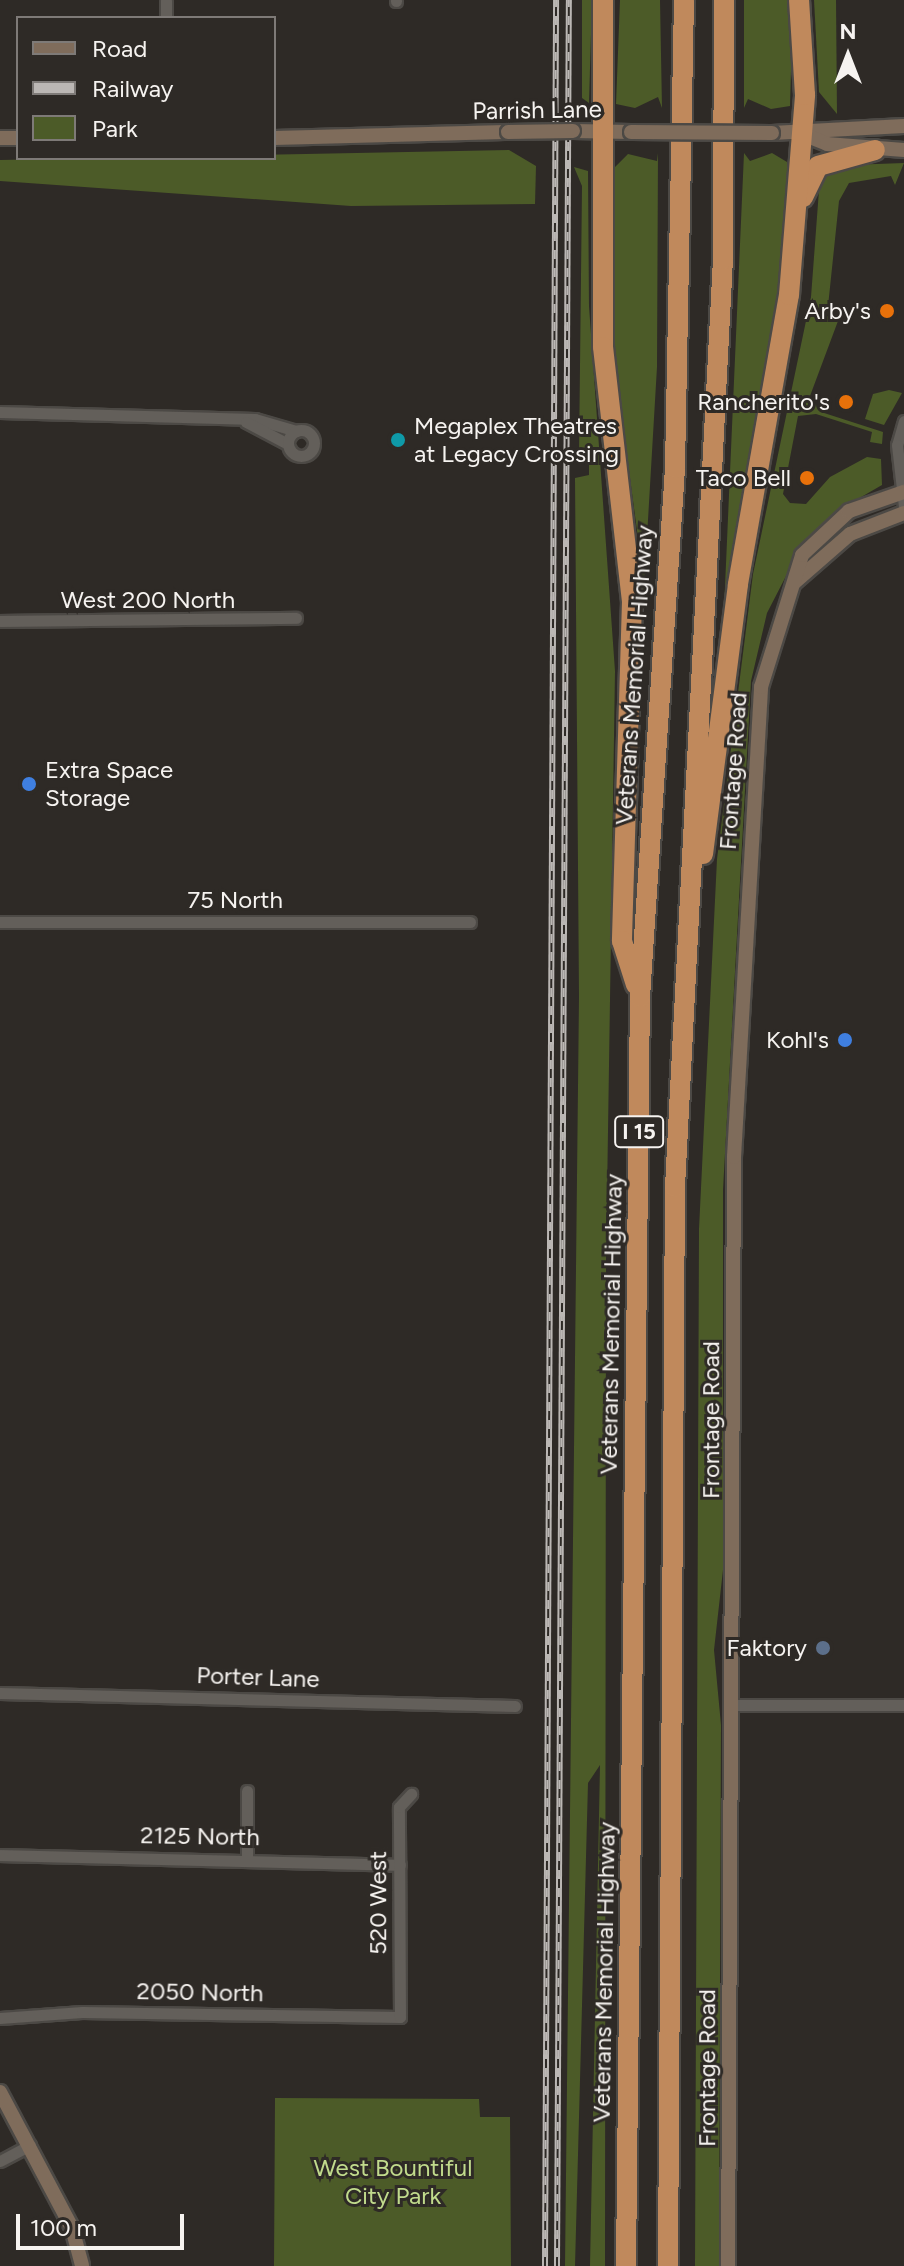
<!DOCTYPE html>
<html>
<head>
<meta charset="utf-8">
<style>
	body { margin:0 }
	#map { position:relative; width:904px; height:2266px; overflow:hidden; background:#2e2a26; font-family:Figtree,sans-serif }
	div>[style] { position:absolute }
	.green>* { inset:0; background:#4c5b28 }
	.roads { filter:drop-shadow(2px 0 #4c4945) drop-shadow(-2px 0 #4c4945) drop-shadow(0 2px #4c4945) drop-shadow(0 -2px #4c4945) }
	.street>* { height:11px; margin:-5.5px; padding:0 5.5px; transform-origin:5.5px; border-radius:5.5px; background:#635f5a }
	.street>.ring { margin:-5.5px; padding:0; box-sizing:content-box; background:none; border:11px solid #635f5a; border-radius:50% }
	.secondary>* { height:14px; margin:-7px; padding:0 7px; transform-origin:7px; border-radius:7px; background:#7f6c5b }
	.highway>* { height:20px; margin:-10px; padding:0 10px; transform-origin:10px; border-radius:10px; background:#c0895c }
	.rail>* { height:6px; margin-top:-3px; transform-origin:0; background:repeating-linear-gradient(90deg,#2e2a26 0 9px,#bbb7b4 0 18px); box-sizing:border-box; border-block:2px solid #bbb7b4 }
	.bridges { filter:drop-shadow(2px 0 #4c4945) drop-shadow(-2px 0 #4c4945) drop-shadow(0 2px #4c4945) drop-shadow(0 -2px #4c4945) }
	.secondary-bridge>* { height:14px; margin:-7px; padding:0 7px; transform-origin:7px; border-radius:7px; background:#7f6c5b }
	.dots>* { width:22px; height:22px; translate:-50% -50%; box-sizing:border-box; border:4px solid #2e2a26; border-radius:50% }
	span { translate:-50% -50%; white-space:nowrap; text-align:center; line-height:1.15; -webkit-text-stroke:6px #2e2a26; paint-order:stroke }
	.shield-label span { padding:2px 6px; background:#2e2a26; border:2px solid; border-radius:6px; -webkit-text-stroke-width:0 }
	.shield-label { font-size:22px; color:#f6f3f0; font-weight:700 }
	.street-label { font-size:24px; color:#f6f3f0 }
	.poi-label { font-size:24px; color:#f6f3f0 }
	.right { translate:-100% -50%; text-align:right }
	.left { translate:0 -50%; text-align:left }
	.park-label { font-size:24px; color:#c1db8c }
	.legend { position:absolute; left:16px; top:16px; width:260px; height:144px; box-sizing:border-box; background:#2e2a26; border:2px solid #7e7a77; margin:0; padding:10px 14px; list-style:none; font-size:24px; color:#f6f3f0 }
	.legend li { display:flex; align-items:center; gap:16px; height:40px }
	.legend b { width:40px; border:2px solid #7e7a77 }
	.north { position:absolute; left:808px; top:16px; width:80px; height:80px; -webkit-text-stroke:6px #2e2a26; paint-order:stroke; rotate:0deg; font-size:22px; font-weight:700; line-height:32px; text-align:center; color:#f6f3f0 }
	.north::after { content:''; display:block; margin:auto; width:28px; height:36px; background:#f6f3f0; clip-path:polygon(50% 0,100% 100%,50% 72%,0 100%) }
	.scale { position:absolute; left:16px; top:2214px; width:168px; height:36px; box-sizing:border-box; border:4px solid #f6f3f0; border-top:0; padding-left:10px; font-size:24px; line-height:28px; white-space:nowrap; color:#f6f3f0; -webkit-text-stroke:6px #2e2a26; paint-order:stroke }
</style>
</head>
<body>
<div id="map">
	<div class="green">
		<div style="clip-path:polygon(582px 0,592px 0,589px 103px,582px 98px)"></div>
		<div style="clip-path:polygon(620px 0,660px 0,662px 108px,658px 97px,635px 108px,616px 104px)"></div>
		<div style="clip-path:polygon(744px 0,793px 0,790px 106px,771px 109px,748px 99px,744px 108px)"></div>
		<div style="clip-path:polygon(814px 0,836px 0,837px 114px,819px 92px)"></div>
		<div style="clip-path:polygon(509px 150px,536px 166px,535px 204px,351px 206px,0 181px,0 160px)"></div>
		<div style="clip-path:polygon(658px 153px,657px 367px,639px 673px,638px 538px,613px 351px,613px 169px,628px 154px,657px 161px)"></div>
		<div style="clip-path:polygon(744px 153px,750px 161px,772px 153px,787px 162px,787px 248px,723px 632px)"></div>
		<div style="clip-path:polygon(904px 163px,895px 185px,891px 176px,849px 183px,839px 201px,827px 316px,838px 321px,810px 396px,821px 412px,883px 432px,882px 444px,870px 442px,872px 432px,816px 414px,798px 416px,783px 494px,790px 503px,806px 504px,830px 477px,867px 457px,881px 459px,882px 485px,837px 511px,801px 547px,767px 613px,751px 681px,723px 1190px,723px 1570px,714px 1650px,721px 1725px,719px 2266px,695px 2266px,699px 1229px,717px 859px,753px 574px,811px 297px,819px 190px,828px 173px,849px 165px)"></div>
		<div style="clip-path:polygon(574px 167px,588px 171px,589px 306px,615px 671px,606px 1263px,605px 2266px,590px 2266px,600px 1765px,588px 1783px,575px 2266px,565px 2266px,579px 996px,575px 478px,589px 475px,589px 455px,579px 456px,582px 186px)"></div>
		<div style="clip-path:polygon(889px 390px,902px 393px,884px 425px,865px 419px,873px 394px)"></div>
		<div style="clip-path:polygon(275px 2098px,479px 2099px,480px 2117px,510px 2117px,511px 2266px,274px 2266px)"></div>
	</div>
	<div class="roads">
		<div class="street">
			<div style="left:396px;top:0;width:1px;rotate:90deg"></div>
			<div style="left:166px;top:17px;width:17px;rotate:-90deg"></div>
			<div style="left:0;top:412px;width:255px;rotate:1.6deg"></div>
			<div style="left:255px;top:419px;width:43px;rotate:16.3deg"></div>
			<div style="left:904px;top:421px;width:25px;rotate:106deg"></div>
			<div style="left:897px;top:445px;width:61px;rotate:83.5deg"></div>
			<div style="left:246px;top:422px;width:47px;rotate:27.6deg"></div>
			<div class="ring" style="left:288px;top:430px;width:15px;height:15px"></div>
			<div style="left:0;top:621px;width:296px;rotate:-0.6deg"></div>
			<div style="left:0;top:922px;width:470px"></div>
			<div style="left:0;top:1693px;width:515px;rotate:1.45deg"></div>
			<div style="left:732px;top:1705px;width:172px"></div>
			<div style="left:0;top:1855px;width:400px;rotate:1.4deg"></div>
			<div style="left:247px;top:1858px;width:67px;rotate:-90deg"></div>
			<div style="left:0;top:2018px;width:82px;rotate:-4.2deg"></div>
			<div style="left:82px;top:2012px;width:318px;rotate:0.9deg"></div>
			<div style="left:400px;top:2017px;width:210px;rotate:-90.3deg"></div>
			<div style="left:399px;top:1807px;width:18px;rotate:-47deg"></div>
			<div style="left:0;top:2161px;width:34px;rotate:-28deg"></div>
		</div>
		<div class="secondary">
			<div style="left:573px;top:131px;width:58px;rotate:1deg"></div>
			<div style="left:772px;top:133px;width:132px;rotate:-3deg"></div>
			<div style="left:800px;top:133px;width:29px;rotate:22deg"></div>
			<div style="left:827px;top:144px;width:77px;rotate:4.5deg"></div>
			<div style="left:0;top:138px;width:18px"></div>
			<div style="left:274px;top:138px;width:234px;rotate:-1.5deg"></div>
			<div style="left:795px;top:582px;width:73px;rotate:-41.1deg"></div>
			<div style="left:850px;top:534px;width:58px;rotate:-21.3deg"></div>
			<div style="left:0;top:2092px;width:154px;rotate:62.1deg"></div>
			<div style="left:72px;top:2228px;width:39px;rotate:75deg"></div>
			<div style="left:728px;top:2266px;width:1109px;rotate:-89.69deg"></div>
			<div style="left:734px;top:1157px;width:471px;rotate:-86.7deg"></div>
			<div style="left:761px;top:687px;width:138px;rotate:-72.7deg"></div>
			<div style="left:802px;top:555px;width:64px;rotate:-43.1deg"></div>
			<div style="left:849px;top:511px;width:58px;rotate:-19.1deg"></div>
		</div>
		<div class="highway">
			<div style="left:603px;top:0;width:347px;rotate:90deg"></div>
			<div style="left:603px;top:347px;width:256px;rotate:83.5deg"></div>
			<div style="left:632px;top:601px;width:340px;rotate:91.7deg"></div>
			<div style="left:622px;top:941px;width:46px;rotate:72.3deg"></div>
			<div style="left:803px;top:197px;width:34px;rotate:-64deg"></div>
			<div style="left:818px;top:166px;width:59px;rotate:-15.7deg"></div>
			<div style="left:703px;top:854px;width:272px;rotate:-82.6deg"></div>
			<div style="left:738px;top:584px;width:293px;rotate:-80deg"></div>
			<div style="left:789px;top:295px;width:201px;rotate:-85.4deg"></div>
			<div style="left:805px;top:95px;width:95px;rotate:-93.6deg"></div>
			<div style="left:626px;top:2266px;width:1269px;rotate:-89.37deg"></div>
			<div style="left:640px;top:997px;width:530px;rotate:-86.21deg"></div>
			<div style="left:675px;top:468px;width:468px;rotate:-88.9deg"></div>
			<div style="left:668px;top:2266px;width:1079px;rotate:-89.63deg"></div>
			<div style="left:675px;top:1187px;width:929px;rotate:-87.04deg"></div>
			<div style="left:723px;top:259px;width:259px;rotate:-89.8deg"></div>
		</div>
	</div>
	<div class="rail">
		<div style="left:545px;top:2266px;width:2266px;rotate:-89.72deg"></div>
		<div style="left:557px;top:2266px;width:2266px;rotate:-89.7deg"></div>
	</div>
	<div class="bridges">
		<div class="secondary-bridge">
			<div style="left:508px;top:132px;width:65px;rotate:-0.9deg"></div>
			<div style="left:631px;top:132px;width:141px;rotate:0.4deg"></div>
		</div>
	</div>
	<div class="dots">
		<div style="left:887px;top:311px;background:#e8710a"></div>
		<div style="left:846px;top:402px;background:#e8710a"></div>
		<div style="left:398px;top:440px;background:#0f9aa8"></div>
		<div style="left:807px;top:478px;background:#e8710a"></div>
		<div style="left:29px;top:784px;background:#3f7fe0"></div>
		<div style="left:845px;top:1040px;background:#3f7fe0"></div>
		<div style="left:823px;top:1648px;background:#5c6f8a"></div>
	</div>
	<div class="shield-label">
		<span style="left:639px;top:1132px">I 15</span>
	</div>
	<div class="street-label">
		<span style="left:537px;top:110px;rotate:-1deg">Parrish Lane</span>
		<span style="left:148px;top:600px">West 200 North</span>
		<span style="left:634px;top:675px;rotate:-86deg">Veterans Memorial Highway</span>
		<span style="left:733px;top:771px;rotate:-86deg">Frontage Road</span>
		<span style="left:235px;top:900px">75 North</span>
		<span style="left:611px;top:1324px;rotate:-89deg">Veterans Memorial Highway</span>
		<span style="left:711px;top:1420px;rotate:-90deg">Frontage Road</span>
		<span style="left:258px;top:1677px;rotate:2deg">Porter Lane</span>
		<span style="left:200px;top:1836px;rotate:1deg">2125 North</span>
		<span style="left:378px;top:1903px;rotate:-90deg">520 West</span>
		<span style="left:604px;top:1972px;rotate:-89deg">Veterans Memorial Highway</span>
		<span style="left:200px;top:1992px;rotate:1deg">2050 North</span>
		<span style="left:707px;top:2068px;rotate:-90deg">Frontage Road</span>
	</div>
	<div class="poi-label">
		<span class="right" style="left:871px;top:311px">Arby's</span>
		<span class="right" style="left:830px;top:402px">Rancherito's</span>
		<span class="left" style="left:414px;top:440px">Megaplex Theatres<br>at Legacy Crossing</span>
		<span class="right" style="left:791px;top:478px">Taco Bell</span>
		<span class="left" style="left:45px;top:784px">Extra Space<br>Storage</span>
		<span class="right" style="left:829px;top:1040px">Kohl's</span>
		<span class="right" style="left:807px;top:1648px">Faktory</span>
	</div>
	<div class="park-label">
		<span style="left:393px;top:2182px">West Bountiful<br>City Park</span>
	</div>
	<ul class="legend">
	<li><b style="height:10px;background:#7f6c5b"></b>Road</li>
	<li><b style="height:10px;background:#bbb7b4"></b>Railway</li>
	<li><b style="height:22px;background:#4c5b28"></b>Park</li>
	</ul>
	<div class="north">N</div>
	<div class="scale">100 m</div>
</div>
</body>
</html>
